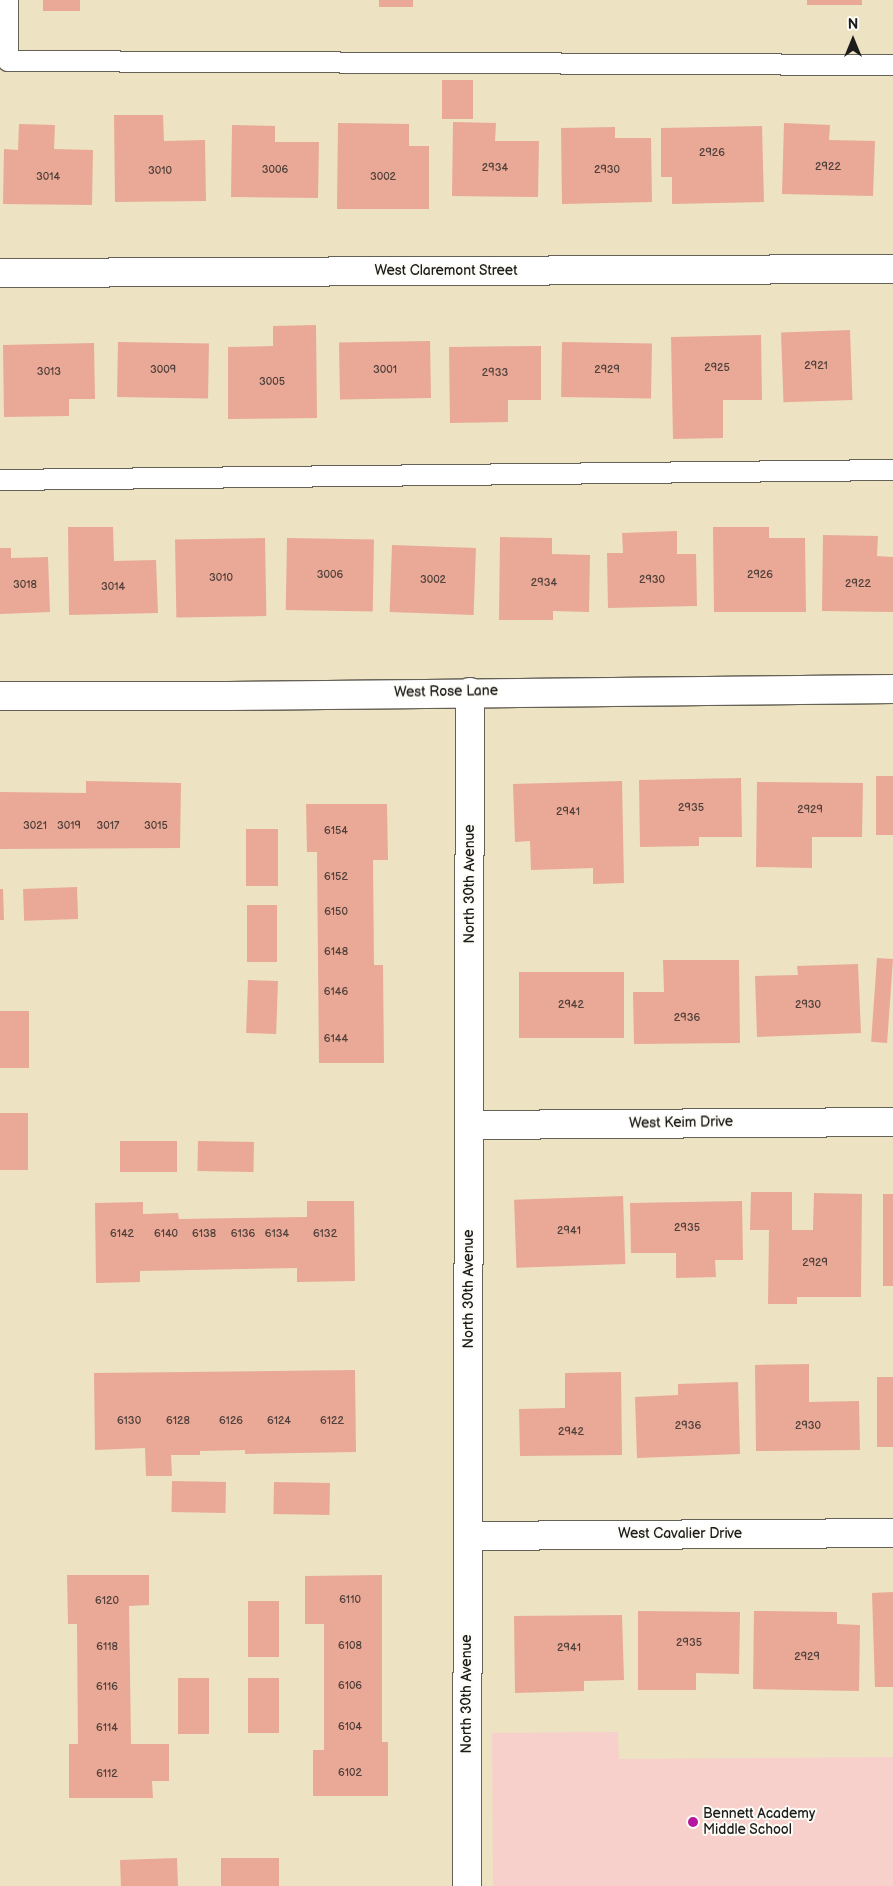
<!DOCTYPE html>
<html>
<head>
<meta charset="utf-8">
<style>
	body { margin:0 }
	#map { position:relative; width:893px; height:1886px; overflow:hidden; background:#ede2c2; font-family:"Balsamiq Sans",sans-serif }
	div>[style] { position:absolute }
	.built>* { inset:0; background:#f7d0cb }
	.building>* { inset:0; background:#e9a996; transform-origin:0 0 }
	.roads { filter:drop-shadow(1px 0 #656156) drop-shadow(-1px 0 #656156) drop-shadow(0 1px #656156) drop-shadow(0 -1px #656156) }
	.service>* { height:20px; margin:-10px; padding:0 10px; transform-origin:10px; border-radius:10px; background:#fff }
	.minor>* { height:28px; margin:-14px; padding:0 14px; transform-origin:14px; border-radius:14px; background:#fff }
	.dots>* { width:14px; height:14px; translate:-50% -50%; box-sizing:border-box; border:2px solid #fdfcf7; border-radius:50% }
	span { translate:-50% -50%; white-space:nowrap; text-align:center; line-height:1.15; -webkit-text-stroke:4px #fdfcf7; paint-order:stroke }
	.number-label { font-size:11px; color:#4f3f3a }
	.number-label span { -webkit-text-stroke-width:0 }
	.street-label { font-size:14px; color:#1c1c1c }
	.poi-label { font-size:14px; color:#1c1c1c }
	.left { translate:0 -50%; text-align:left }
	.north { position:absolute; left:828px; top:15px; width:50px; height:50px; -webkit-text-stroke:4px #fdfcf7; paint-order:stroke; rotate:0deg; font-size:14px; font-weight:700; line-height:20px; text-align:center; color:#1c1c1c }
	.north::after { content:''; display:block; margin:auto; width:18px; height:22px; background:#1c1c1c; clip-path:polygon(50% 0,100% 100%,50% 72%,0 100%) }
</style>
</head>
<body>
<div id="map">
	<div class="built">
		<div style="clip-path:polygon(618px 1732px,619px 1759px,893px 1757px,893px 1886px,493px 1886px,492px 1733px)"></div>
	</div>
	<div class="building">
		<div style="left:43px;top:0;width:37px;height:11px"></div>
		<div style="left:379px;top:0;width:34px;height:7px"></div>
		<div style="left:807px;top:0;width:55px;height:5px"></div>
		<div style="left:442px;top:80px;width:31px;height:39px"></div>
		<div style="clip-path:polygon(114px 115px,163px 115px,164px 141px,205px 140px,206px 201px,115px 202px)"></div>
		<div style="clip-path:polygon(453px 122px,496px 123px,495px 141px,539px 141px,538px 197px,452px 196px)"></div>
		<div style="clip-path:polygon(338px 123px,409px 124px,409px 146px,429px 146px,429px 209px,337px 209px)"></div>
		<div style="clip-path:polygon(784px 123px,830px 125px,829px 140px,875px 141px,873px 196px,782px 194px)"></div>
		<div style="clip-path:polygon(19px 124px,55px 125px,54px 149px,93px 150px,92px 205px,3px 204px,4px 149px,18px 150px)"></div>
		<div style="clip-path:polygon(232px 125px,275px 126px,275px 142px,319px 142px,318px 198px,231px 197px)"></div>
		<div style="clip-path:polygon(762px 126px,764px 202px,672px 204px,672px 177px,661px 177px,661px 128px)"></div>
		<div style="clip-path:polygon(615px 127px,615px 138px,651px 138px,652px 202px,562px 204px,561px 128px)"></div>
		<div style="clip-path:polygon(316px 325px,317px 418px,228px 419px,228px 347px,273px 346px,273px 326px)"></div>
		<div style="left:850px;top:330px;width:70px;height:69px;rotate:88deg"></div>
		<div style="clip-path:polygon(761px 335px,762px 400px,723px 400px,723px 438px,673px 439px,671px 337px)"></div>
		<div style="left:430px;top:341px;width:57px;height:91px;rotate:89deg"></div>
		<div style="left:118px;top:342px;width:91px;height:55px;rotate:1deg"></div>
		<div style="left:562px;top:342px;width:90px;height:55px;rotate:1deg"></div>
		<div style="clip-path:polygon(94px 343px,95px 399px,69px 399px,69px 416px,4px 417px,3px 345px)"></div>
		<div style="clip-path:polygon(541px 346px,541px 400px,508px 400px,508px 422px,450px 423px,449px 347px)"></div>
		<div style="clip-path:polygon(68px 527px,113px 527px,114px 561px,156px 560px,158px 613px,69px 615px)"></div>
		<div style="clip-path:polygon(713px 527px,769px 527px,769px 538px,805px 538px,806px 612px,714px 612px)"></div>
		<div style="clip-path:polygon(677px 531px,677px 554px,696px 554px,697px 606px,608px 608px,607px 553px,623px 553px,622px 533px)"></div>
		<div style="clip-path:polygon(823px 535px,878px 536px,877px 556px,893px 557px,893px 612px,822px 611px)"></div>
		<div style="clip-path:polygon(500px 537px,552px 538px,552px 554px,590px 555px,589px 612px,553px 611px,553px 620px,499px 620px)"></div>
		<div style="left:265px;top:538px;width:78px;height:90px;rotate:89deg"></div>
		<div style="left:287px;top:538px;width:87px;height:72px;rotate:1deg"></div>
		<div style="left:392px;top:545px;width:84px;height:67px;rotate:2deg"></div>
		<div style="clip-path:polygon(0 548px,11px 548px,11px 558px,48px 557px,50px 612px,0 614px)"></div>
		<div style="left:893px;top:776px;width:59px;height:17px;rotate:90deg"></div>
		<div style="clip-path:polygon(741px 778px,742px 837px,699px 837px,699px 846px,640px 847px,639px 780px)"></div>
		<div style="clip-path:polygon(86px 781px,181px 783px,180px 848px,0 849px,0 792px,86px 793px)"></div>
		<div style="clip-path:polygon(622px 781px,624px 883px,593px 884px,593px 868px,531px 870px,530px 841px,515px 842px,513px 784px)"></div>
		<div style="clip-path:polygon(757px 782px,863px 783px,862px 837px,812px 837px,812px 868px,756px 867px)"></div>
		<div style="clip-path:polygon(306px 804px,387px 804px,388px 860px,373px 860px,374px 965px,383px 965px,384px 1063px,319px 1063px,317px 852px,307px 852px)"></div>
		<div style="left:246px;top:829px;width:32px;height:57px"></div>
		<div style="left:77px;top:887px;width:32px;height:54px;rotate:88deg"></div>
		<div style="clip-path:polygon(0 889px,3px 889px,4px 920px,0 920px)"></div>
		<div style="left:247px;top:905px;width:30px;height:57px"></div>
		<div style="left:877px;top:958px;width:16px;height:84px;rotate:4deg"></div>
		<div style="clip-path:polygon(663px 960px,739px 960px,740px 1043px,634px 1044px,633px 992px,664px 992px)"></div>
		<div style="clip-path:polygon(858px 964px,861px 1033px,757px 1037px,755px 976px,798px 975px,797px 966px)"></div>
		<div style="left:519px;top:972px;width:105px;height:66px"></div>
		<div style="left:248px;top:980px;width:30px;height:53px;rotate:2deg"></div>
		<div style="left:0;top:1011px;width:29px;height:57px"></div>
		<div style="left:0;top:1113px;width:28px;height:57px"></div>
		<div style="left:177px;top:1141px;width:31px;height:57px;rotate:90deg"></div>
		<div style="left:198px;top:1141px;width:56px;height:30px;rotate:1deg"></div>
		<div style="clip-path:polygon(751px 1192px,792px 1192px,792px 1230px,813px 1230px,814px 1193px,862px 1194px,861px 1297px,797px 1297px,797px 1304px,768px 1304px,769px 1230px,750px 1230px)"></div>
		<div style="left:883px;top:1194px;width:10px;height:92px"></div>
		<div style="left:623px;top:1196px;width:68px;height:109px;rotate:88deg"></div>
		<div style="clip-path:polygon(307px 1201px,354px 1201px,355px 1281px,297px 1282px,297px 1268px,140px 1271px,140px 1282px,96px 1283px,95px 1203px,143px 1202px,143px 1214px,178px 1213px,179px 1219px,307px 1217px)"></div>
		<div style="clip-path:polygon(742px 1201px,743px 1260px,715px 1260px,716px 1277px,676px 1278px,676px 1253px,631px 1253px,630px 1203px)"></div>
		<div style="clip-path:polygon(809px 1364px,809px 1402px,859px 1401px,860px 1450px,756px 1451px,755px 1365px)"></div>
		<div style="clip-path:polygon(355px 1370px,356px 1452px,245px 1454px,245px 1450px,200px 1451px,200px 1455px,171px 1455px,172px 1476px,146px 1476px,145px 1448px,95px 1450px,94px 1373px)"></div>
		<div style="clip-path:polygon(621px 1372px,622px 1455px,520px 1456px,519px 1409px,565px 1408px,565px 1373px)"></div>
		<div style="left:877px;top:1377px;width:16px;height:70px"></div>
		<div style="clip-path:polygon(738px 1382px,740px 1454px,637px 1458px,635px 1397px,678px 1395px,678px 1384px)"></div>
		<div style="left:172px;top:1481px;width:54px;height:31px;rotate:1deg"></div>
		<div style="left:274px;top:1482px;width:56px;height:32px;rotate:1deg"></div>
		<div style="clip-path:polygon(67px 1575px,149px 1575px,149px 1605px,129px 1606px,131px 1744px,169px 1744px,169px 1781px,152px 1781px,153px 1798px,69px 1798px,69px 1744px,78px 1744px,77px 1624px,68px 1624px)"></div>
		<div style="clip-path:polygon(382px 1575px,382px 1742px,388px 1742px,388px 1796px,313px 1796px,313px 1750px,324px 1750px,324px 1624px,305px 1624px,305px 1576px)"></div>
		<div style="clip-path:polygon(893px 1592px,893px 1687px,875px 1687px,872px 1593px)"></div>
		<div style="left:248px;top:1601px;width:31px;height:56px"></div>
		<div style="clip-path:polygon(638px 1611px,740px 1612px,739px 1674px,696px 1673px,696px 1690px,638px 1690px)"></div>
		<div style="clip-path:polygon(754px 1611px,837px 1612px,837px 1624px,860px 1625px,859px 1691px,753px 1689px)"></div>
		<div style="clip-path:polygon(622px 1615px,624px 1680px,584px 1681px,584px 1691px,515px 1693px,514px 1616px)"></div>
		<div style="left:178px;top:1678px;width:31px;height:56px"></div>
		<div style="left:248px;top:1678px;width:31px;height:55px"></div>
		<div style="left:177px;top:1858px;width:28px;height:57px;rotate:88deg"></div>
		<div style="left:221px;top:1858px;width:58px;height:28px"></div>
	</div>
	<div class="roads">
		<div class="service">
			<div style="left:8px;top:0;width:61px;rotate:90deg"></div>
			<div style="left:8px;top:61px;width:885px;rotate:0.26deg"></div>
			<div style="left:0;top:480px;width:893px;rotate:-0.64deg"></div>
		</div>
		<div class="minor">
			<div style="left:0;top:273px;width:893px;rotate:-0.26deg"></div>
			<div style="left:0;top:696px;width:228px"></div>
			<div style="left:228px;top:696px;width:665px;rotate:-0.6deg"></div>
			<div style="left:469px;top:1125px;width:424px;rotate:-0.4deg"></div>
			<div style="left:468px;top:1536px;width:425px;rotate:-0.4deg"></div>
			<div style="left:467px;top:1886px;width:1194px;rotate:-89.86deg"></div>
		</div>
	</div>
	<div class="dots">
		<div style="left:693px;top:1822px;background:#b5179e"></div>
	</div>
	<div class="number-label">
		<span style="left:712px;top:153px">2926</span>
		<span style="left:828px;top:167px">2922</span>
		<span style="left:495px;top:168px">2934</span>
		<span style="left:275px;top:170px">3006</span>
		<span style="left:607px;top:170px">2930</span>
		<span style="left:160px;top:171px">3010</span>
		<span style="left:48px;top:177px">3014</span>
		<span style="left:383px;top:177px">3002</span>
		<span style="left:816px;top:366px">2921</span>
		<span style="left:717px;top:368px">2925</span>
		<span style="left:163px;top:370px">3009</span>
		<span style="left:385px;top:370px">3001</span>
		<span style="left:607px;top:370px">2929</span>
		<span style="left:49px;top:372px">3013</span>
		<span style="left:495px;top:373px">2933</span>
		<span style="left:272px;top:382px">3005</span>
		<span style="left:330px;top:575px">3006</span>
		<span style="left:760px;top:575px">2926</span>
		<span style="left:221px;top:578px">3010</span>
		<span style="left:433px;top:580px">3002</span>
		<span style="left:652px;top:580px">2930</span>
		<span style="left:544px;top:583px">2934</span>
		<span style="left:858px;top:584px">2922</span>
		<span style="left:25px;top:585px">3018</span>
		<span style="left:113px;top:587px">3014</span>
		<span style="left:691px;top:808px">2935</span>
		<span style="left:810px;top:810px">2929</span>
		<span style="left:568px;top:812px">2941</span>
		<span style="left:35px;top:826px">3021</span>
		<span style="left:69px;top:826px">3019</span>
		<span style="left:108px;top:826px">3017</span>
		<span style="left:156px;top:826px">3015</span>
		<span style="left:336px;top:831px">6154</span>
		<span style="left:336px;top:877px">6152</span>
		<span style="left:336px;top:912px">6150</span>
		<span style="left:336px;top:952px">6148</span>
		<span style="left:336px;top:992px">6146</span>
		<span style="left:571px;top:1005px">2942</span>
		<span style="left:808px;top:1005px">2930</span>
		<span style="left:687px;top:1018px">2936</span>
		<span style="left:336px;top:1039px">6144</span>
		<span style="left:687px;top:1228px">2935</span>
		<span style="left:569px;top:1231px">2941</span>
		<span style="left:122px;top:1234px">6142</span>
		<span style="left:166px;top:1234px">6140</span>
		<span style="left:204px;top:1234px">6138</span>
		<span style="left:243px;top:1234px">6136</span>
		<span style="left:277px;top:1234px">6134</span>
		<span style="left:325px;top:1234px">6132</span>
		<span style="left:815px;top:1263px">2929</span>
		<span style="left:129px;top:1421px">6130</span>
		<span style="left:178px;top:1421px">6128</span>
		<span style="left:231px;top:1421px">6126</span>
		<span style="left:279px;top:1421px">6124</span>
		<span style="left:332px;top:1421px">6122</span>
		<span style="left:688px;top:1426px">2936</span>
		<span style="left:808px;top:1426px">2930</span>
		<span style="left:571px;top:1432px">2942</span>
		<span style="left:350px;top:1600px">6110</span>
		<span style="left:107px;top:1601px">6120</span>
		<span style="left:689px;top:1643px">2935</span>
		<span style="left:350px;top:1646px">6108</span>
		<span style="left:107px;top:1647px">6118</span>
		<span style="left:569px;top:1648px">2941</span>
		<span style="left:807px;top:1657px">2929</span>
		<span style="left:350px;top:1686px">6106</span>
		<span style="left:107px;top:1687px">6116</span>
		<span style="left:350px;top:1727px">6104</span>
		<span style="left:107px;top:1728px">6114</span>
		<span style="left:350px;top:1773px">6102</span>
		<span style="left:107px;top:1774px">6112</span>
	</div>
	<div class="street-label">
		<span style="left:446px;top:271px">West Claremont Street</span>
		<span style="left:446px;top:692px;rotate:-1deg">West Rose Lane</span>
		<span style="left:470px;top:884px;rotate:-90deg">North 30th Avenue</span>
		<span style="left:681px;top:1123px;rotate:-1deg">West Keim Drive</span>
		<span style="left:469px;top:1289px;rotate:-90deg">North 30th Avenue</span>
		<span style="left:680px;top:1534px">West Cavalier Drive</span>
		<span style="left:467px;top:1694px;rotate:-90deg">North 30th Avenue</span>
	</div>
	<div class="poi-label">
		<span class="left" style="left:703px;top:1822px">Bennett Academy<br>Middle School</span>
	</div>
	<div class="north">N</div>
</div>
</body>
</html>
